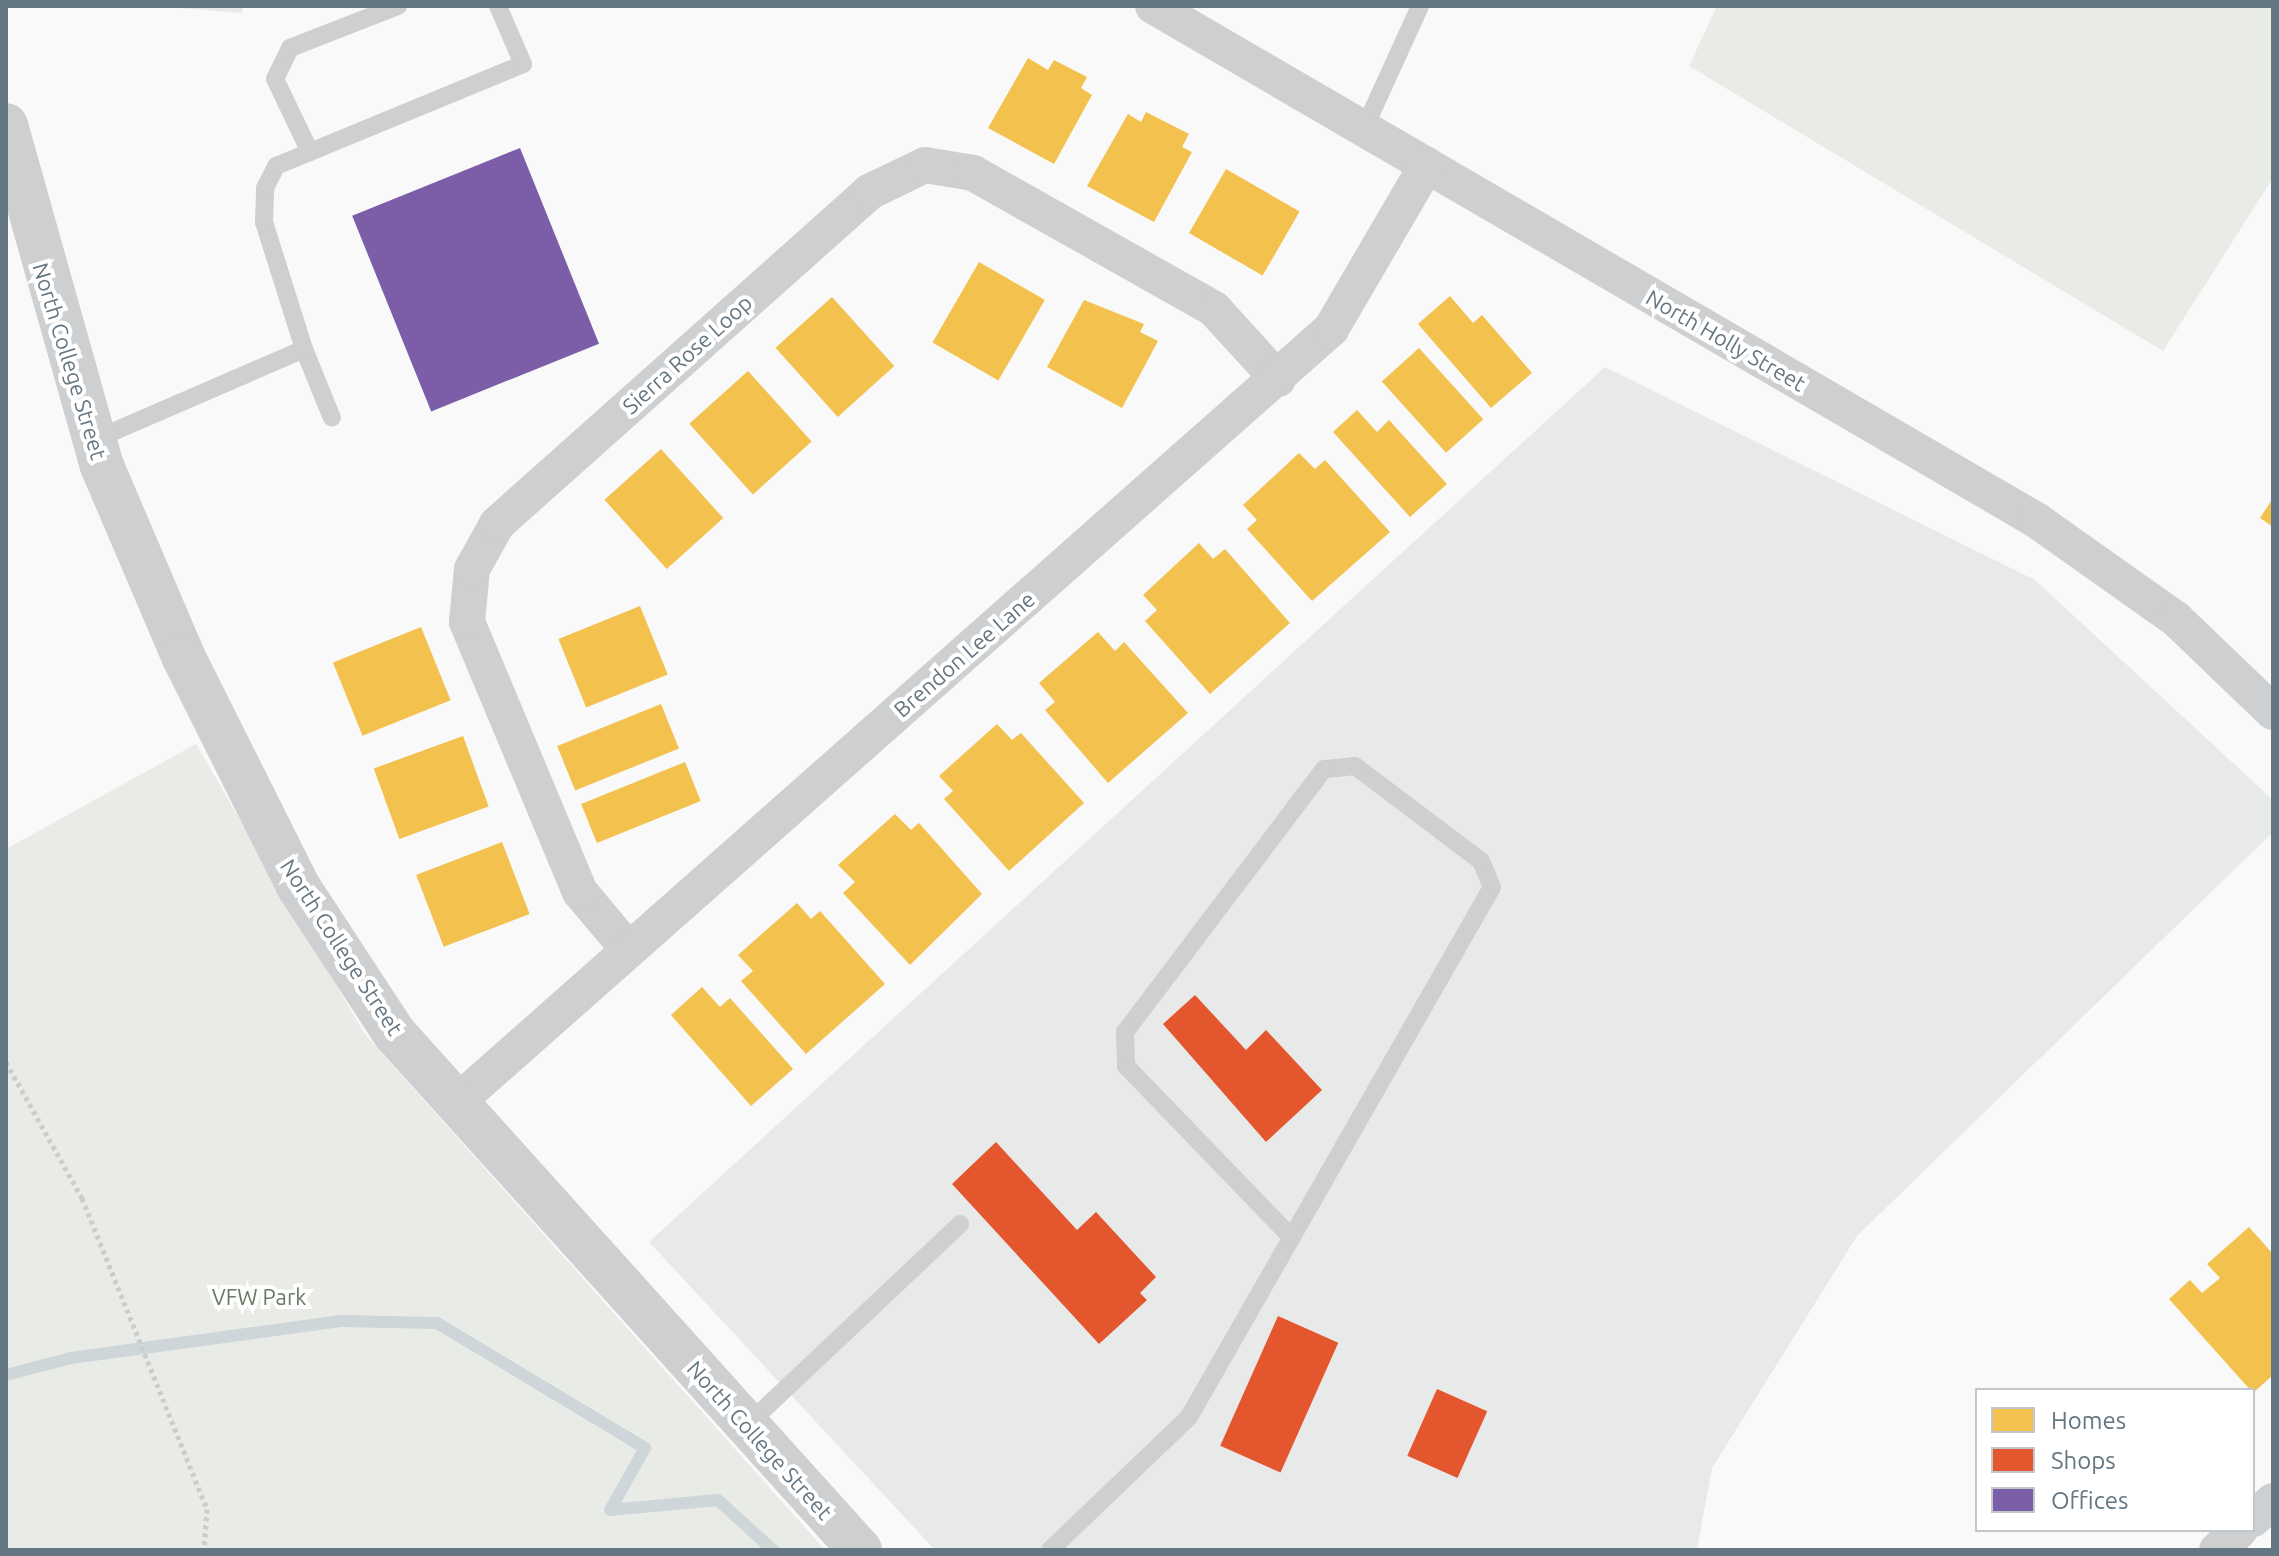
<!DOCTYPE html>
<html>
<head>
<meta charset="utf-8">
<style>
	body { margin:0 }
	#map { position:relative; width:2279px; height:1556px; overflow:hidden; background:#f9f9f9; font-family:Ubuntu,sans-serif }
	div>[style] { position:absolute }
	.built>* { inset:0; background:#e8e9e9 }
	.green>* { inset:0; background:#e8ebe6 }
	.homes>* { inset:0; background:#f2c14e; transform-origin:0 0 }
	.shops>* { inset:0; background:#e4572e; transform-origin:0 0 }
	.offices>* { inset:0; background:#7b5ea7; transform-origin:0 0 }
	.stream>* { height:12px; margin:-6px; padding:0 6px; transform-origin:6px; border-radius:6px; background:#ced6d9 }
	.path>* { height:5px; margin-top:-2.5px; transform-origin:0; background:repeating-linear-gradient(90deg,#cbcccd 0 4px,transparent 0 8px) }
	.service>* { height:18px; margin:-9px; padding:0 9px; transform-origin:9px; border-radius:9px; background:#cecfd0 }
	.minor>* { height:36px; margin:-18px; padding:0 18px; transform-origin:18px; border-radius:18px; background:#cecfd0 }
	.tertiary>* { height:44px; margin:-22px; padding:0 22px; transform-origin:22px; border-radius:22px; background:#cecfd0 }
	span { translate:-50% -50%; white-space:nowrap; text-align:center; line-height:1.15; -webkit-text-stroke:8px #fff; paint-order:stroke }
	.street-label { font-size:22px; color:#657683 }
	.park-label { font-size:22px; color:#687a64 }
	.frame { position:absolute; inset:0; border:8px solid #657683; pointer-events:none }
	.legend { position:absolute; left:1975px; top:1388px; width:280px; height:144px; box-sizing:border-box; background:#fff; border:2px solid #c1c8cd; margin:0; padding:10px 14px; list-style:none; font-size:24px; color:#657683 }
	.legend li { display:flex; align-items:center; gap:16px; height:40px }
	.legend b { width:40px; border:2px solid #c1c8cd }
</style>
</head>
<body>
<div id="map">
	<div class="built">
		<div style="clip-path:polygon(155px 6px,243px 6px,242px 13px)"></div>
		<div style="clip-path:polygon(1605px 367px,2035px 580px,2273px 800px,2273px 832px,1857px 1236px,1712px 1468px,1697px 1550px,935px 1550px,649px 1242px)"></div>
	</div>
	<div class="green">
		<div style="clip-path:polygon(1717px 6px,2273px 6px,2273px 178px,2163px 351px,1689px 66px)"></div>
		<div style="clip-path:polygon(196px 744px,364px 1033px,825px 1550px,6px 1550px,6px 849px)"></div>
	</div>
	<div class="homes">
		<div style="clip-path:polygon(1028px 58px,1048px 70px,1054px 60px,1087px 77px,1081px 88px,1092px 95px,1054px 164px,988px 128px)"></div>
		<div style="clip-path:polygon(1146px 112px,1189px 134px,1182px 147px,1192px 152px,1154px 222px,1087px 186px,1128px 114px,1141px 122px)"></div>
		<div style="left:1226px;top:169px;width:85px;height:74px;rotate:30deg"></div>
		<div style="left:979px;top:262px;width:76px;height:93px;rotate:30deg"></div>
		<div style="clip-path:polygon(1450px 296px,1473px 323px,1482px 315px,1532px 373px,1491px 408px,1418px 324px)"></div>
		<div style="left:832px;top:297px;width:93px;height:76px;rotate:48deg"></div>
		<div style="clip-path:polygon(1084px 300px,1144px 324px,1140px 332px,1158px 341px,1122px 408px,1047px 367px)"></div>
		<div style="left:1419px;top:348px;width:96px;height:50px;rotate:48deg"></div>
		<div style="left:748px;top:371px;width:95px;height:79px;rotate:48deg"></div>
		<div style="clip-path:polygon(1357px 410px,1377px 432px,1389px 420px,1447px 484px,1410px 517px,1333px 432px)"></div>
		<div style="left:661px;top:449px;width:93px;height:76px;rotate:48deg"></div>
		<div style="clip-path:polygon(1299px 453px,1315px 469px,1325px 460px,1390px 532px,1312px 601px,1247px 529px,1257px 520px,1243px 505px)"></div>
		<div style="clip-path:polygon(2273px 498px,2273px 527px,2260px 518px)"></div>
		<div style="clip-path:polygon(1199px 543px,1213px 559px,1225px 549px,1290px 623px,1210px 694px,1145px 621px,1157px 610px,1143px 595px)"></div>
		<div style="left:640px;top:606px;width:74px;height:88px;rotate:68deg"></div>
		<div style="left:421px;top:627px;width:79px;height:95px;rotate:68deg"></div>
		<div style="clip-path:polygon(1098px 632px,1115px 651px,1124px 642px,1188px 713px,1108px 783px,1045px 710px,1055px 702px,1039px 683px)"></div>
		<div style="left:661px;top:704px;width:48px;height:112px;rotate:68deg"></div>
		<div style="clip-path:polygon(997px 724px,1012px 740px,1021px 733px,1084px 803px,1009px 871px,944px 799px,953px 791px,939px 776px)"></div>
		<div style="left:463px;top:736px;width:75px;height:95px;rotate:70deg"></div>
		<div style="left:685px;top:762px;width:42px;height:112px;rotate:68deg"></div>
		<div style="clip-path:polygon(895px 814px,911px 830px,919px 823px,982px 894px,910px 965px,843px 893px,855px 882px,838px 865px)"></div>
		<div style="left:502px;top:842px;width:77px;height:92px;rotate:69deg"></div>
		<div style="clip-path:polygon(797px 903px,811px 919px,820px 911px,885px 984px,806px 1054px,741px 981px,753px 971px,738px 955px)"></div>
		<div style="clip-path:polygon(702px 987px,720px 1007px,730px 998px,793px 1069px,751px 1106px,671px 1015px)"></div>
		<div style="clip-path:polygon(2249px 1227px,2273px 1254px,2273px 1375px,2253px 1393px,2169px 1299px,2190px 1280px,2202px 1293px,2220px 1278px,2207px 1264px)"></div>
	</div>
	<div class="shops">
		<div style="clip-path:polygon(1195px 995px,1246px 1050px,1266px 1030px,1322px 1090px,1266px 1142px,1163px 1024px)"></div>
		<div style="clip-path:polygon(996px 1142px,1077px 1230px,1096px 1212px,1156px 1277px,1140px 1293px,1147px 1300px,1099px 1344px,952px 1184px)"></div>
		<div style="left:1278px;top:1316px;width:66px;height:142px;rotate:24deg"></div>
		<div style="left:1437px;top:1389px;width:55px;height:73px;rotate:24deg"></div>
	</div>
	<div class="offices">
		<div style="left:520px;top:148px;width:211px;height:181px;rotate:68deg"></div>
	</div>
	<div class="stream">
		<div style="left:6px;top:1375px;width:67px;rotate:-14.7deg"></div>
		<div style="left:71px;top:1358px;width:274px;rotate:-7.8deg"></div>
		<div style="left:342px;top:1321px;width:95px;rotate:1.2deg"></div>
		<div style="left:437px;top:1323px;width:243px;rotate:31deg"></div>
		<div style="left:645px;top:1448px;width:71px;rotate:119.4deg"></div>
		<div style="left:610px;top:1510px;width:108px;rotate:-5.3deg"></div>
		<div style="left:718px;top:1500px;width:74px;rotate:42.3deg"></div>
	</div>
	<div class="path">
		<div style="left:6px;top:1062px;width:156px;rotate:60.8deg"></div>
		<div style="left:82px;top:1198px;width:335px;rotate:68.1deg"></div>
		<div style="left:207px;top:1509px;width:41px;rotate:94.2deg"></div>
	</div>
	<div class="service">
		<div style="left:1364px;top:129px;width:135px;rotate:-65.5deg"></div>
		<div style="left:310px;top:152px;width:81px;rotate:-115.6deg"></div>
		<div style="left:275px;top:79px;width:34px;rotate:-64deg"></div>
		<div style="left:290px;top:48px;width:116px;rotate:-21.3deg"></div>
		<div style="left:304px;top:349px;width:74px;rotate:67.9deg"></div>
		<div style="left:94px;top:440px;width:229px;rotate:-23.4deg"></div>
		<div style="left:304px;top:349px;width:133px;rotate:-107.5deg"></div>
		<div style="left:264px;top:222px;width:34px;rotate:-88deg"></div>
		<div style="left:265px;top:188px;width:25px;rotate:-63deg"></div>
		<div style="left:276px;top:166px;width:267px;rotate:-22.4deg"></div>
		<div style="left:523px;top:64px;width:63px;rotate:-113.3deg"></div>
		<div style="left:747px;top:1425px;width:293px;rotate:-43.3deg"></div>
		<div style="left:1050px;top:1550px;width:192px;rotate:-43.7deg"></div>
		<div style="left:1189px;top:1417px;width:610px;rotate:-60.24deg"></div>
		<div style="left:1492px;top:887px;width:28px;rotate:-113deg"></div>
		<div style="left:1481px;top:861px;width:158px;rotate:-143deg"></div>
		<div style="left:1355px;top:766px;width:31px;rotate:174deg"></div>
		<div style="left:1324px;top:769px;width:330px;rotate:127.1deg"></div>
		<div style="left:1125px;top:1032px;width:34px;rotate:88deg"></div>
		<div style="left:1126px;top:1066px;width:238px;rotate:46deg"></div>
	</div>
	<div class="minor">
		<div style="left:1153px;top:6px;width:1022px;rotate:30.2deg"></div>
		<div style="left:2036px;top:520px;width:171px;rotate:35.3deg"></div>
		<div style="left:2176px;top:619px;width:134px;rotate:43.8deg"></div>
		<div style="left:628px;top:949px;width:75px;rotate:-130.1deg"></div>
		<div style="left:580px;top:892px;width:293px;rotate:-112.7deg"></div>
		<div style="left:467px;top:622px;width:53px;rotate:-84.6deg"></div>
		<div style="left:472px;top:569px;width:51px;rotate:-60.9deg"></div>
		<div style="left:497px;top:524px;width:499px;rotate:-41.7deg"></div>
		<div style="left:869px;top:192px;width:62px;rotate:-25.7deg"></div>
		<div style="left:925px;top:165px;width:49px;rotate:9.5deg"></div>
		<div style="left:973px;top:173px;width:277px;rotate:29.4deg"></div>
		<div style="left:1214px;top:309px;width:95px;rotate:47.6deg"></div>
		<div style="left:455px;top:1104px;width:1170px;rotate:-41.5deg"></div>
		<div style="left:1331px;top:329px;width:190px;rotate:-59.7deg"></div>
		<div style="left:2253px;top:1519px;width:27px;rotate:-42deg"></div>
		<div style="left:2217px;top:1550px;width:30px;rotate:-41deg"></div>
	</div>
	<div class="tertiary">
		<div style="left:6px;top:125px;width:354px;rotate:74.3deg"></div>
		<div style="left:102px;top:466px;width:209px;rotate:66.9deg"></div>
		<div style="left:184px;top:658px;width:255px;rotate:63.4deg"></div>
		<div style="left:298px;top:886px;width:177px;rotate:56.8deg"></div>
		<div style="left:395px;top:1034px;width:695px;rotate:47.98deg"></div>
	</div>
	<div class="street-label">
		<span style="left:1726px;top:340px;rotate:30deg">North Holly Street</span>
		<span style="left:687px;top:354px;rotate:-42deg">Sierra Rose Loop</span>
		<span style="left:70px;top:361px;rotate:73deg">North College Street</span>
		<span style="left:964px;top:654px;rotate:-41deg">Brendon Lee Lane</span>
		<span style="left:342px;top:947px;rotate:57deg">North College Street</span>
		<span style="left:760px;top:1440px;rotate:48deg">North College Street</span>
	</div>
	<div class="park-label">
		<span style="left:259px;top:1297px">VFW Park</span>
	</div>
	<div class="frame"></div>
	<ul class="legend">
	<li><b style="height:22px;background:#f2c14e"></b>Homes</li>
	<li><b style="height:22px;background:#e4572e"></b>Shops</li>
	<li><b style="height:22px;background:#7b5ea7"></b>Offices</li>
	</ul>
</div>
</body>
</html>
